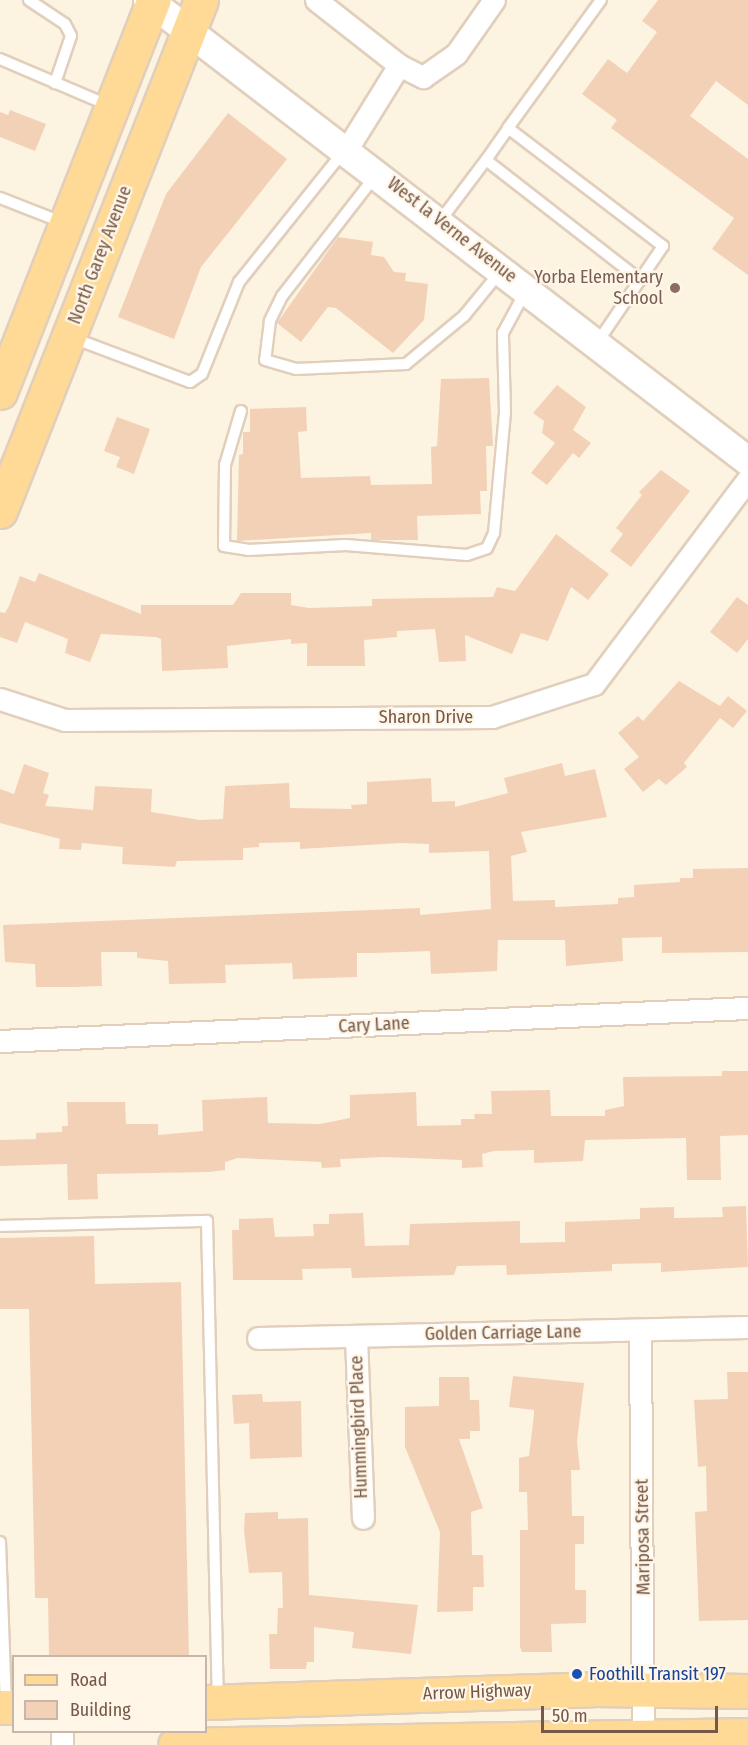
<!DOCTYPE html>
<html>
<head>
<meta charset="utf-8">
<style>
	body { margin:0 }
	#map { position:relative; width:748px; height:1745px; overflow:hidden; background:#fdf3e1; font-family:"Fira Sans Condensed",sans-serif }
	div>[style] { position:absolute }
	.building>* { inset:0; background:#f3d1b7 }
	.roads { filter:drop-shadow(2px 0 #e1cfbc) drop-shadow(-2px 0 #e1cfbc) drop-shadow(0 2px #e1cfbc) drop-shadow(0 -2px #e1cfbc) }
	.service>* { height:10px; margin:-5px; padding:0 5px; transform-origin:5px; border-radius:5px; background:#fff }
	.minor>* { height:21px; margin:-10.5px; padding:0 10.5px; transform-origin:10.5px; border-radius:10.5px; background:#fff }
	.secondary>* { height:28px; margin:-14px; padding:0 14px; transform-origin:14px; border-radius:14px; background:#fff }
	.primary>* { height:33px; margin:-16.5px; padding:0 16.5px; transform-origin:16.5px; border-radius:16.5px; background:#ffda96 }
	.dots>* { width:16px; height:16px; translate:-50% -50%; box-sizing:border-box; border:3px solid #fff6e8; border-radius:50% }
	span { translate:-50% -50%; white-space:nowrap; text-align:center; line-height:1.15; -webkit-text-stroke:4.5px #fff6e8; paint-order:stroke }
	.street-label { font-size:18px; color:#755847 }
	.education-label { font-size:18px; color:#785e54 }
	.right { translate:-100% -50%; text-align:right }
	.transit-label { font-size:18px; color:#164399 }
	.left { translate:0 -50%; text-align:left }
	.legend { position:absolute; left:12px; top:1655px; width:195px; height:78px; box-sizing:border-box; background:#fff6e8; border:2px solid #c8b7a8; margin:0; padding:8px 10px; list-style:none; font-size:18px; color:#755847 }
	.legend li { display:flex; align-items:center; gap:12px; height:30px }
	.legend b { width:30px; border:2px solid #c8b7a8 }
	.scale { position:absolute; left:541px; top:1706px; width:177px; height:27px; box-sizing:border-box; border:3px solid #755847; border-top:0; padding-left:8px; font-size:18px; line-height:21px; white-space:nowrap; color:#755847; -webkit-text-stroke:4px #fff6e8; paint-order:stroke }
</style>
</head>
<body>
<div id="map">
	<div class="building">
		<div style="clip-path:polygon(658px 0,748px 0,748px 105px,716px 81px,690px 116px,748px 159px,748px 275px,712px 249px,734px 218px,611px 128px,617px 120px,582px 94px,608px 59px,627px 73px,657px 32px,642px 21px)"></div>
		<div style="clip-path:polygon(10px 110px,46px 124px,35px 151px,0 137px,0 112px,8px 115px)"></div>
		<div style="clip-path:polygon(228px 113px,287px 159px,201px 267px,174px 339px,118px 317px,166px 194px)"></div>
		<div style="clip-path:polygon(338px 237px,373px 242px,371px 255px,384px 257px,394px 272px,406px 273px,405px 281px,428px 284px,424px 320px,393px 353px,336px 308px,328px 307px,301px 342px,277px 323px)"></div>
		<div style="clip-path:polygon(489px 378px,493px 446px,486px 446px,487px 491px,480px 491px,481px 514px,417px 516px,418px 540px,371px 540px,371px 533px,237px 541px,239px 455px,243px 454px,243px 432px,250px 432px,250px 409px,306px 407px,307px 431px,298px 432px,301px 478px,370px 476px,371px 485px,432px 484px,431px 447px,437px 446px,441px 379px)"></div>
		<div style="clip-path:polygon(557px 385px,586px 407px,573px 430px,591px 443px,579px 458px,573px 453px,547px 485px,531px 473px,555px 443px,542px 433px,544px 421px,533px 413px)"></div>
		<div style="clip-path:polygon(117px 417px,150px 429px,134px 474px,116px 467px,120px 457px,104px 451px)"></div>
		<div style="clip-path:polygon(661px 470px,690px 491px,631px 567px,610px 551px,623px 534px,616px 528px,642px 495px,639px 492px)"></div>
		<div style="clip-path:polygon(556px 534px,609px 574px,588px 600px,571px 587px,548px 641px,521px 633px,512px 654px,465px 635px,466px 661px,439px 662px,435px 629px,397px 631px,397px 637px,364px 640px,365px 666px,307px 666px,307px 643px,291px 644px,291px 639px,227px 646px,228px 668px,162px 671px,161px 639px,156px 637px,101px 634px,90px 662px,65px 653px,68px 639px,25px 622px,17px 643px,0 637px,0 612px,5px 613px,9px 606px,20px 576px,35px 582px,39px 573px,141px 614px,141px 605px,233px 605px,241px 593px,291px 593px,291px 605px,309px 608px,372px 606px,372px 599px,493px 597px,497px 587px,515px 591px)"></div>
		<div style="clip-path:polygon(737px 597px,748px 605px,748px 639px,737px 653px,710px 632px)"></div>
		<div style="clip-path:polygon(679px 681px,720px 706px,728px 696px,747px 711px,733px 728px,720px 718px,684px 763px,687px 767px,666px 785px,659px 779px,643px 792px,624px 769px,639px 757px,618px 733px,638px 716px,643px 721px)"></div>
		<div style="clip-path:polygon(562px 763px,565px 776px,595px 769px,607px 817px,521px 832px,527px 852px,511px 856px,513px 901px,555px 900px,555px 907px,618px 904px,618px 898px,634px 897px,634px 885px,680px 882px,680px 878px,693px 878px,693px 869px,748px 868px,748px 952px,662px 953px,662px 937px,622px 938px,623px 961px,566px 966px,565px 940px,498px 940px,497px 971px,431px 974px,430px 951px,374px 953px,357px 953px,357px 977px,293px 979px,292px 963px,225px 965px,226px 983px,169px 984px,168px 961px,137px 958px,137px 952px,101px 952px,102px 986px,75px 987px,36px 987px,35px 964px,5px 962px,3px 925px,420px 908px,420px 915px,491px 909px,489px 851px,429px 853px,429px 844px,401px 843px,300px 849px,300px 842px,259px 843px,259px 847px,243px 848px,243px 860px,177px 861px,175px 867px,122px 864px,123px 847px,82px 843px,81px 850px,59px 849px,60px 839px,0 823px,0 789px,14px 794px,24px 764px,49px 773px,43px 793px,49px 795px,45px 806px,93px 810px,95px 786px,152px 789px,151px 812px,200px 820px,223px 819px,225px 786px,289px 783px,290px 808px,352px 809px,351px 805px,367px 804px,367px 782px,431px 778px,432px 802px,455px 801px,455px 807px,508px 793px,504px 778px)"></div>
		<div style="clip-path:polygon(722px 1071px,748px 1071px,748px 1135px,720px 1136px,721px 1180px,687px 1180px,686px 1138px,585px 1140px,583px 1161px,534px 1163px,534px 1150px,494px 1151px,482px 1154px,483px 1167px,462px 1168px,462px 1160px,384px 1157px,340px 1159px,341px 1167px,322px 1168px,321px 1162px,238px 1158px,225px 1162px,225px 1170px,209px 1172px,97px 1174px,98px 1199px,68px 1200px,67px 1164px,0 1166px,0 1140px,36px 1139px,36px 1133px,62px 1132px,62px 1126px,68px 1126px,67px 1102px,125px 1102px,126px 1124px,158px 1124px,158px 1135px,203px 1131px,202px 1100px,267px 1097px,268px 1123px,320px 1124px,350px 1118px,350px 1095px,416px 1092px,417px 1126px,461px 1125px,461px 1119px,475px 1119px,474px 1114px,492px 1114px,491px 1091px,550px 1090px,551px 1116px,605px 1116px,605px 1110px,624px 1106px,623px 1077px,722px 1076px)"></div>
		<div style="clip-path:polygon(746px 1206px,748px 1267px,661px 1272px,661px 1263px,612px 1264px,612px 1271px,507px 1275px,506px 1265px,457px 1266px,454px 1275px,352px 1278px,351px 1268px,302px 1269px,303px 1280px,233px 1280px,232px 1230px,239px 1230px,239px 1219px,273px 1218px,275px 1237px,314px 1236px,313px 1224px,329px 1224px,329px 1214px,363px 1213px,365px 1246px,409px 1245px,410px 1224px,520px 1221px,520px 1243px,565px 1242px,565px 1222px,640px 1219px,640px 1208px,674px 1207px,674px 1218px,723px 1217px,722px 1207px)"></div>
		<div style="clip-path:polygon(94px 1236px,95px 1284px,181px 1282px,189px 1656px,49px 1656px,48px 1598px,35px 1598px,29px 1309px,0 1309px,0 1238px)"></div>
		<div style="clip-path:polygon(727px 1372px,748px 1372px,748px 1620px,699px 1621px,695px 1512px,707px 1511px,706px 1466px,698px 1467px,694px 1400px,728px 1399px)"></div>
		<div style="clip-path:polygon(513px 1376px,584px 1383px,577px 1441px,580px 1470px,571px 1470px,572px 1516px,584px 1516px,584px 1544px,575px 1544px,575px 1590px,586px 1590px,586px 1623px,551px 1624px,552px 1652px,522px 1652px,520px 1647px,520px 1530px,528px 1530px,527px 1492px,519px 1492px,519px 1458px,529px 1456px,534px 1414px,534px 1410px,509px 1407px)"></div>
		<div style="clip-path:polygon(439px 1377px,469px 1377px,470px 1400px,479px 1400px,480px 1431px,470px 1431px,470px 1439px,459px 1439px,483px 1508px,471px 1512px,472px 1555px,483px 1555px,484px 1587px,473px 1587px,473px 1611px,437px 1612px,440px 1532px,405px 1447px,405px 1407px,439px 1406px)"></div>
		<div style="clip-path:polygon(262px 1394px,263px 1402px,301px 1401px,302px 1457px,250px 1459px,249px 1423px,234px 1424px,232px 1395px)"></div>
		<div style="clip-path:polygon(278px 1512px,278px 1519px,308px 1518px,309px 1595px,418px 1605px,411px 1654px,352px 1648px,354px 1632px,314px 1627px,314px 1662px,307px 1662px,306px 1669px,270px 1669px,269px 1634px,277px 1634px,278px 1608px,283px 1608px,282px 1572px,249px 1573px,244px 1531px,245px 1513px)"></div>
	</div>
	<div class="roads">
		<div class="service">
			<div style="left:29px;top:0;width:43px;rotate:33.7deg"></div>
			<div style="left:65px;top:24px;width:13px;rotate:63deg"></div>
			<div style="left:71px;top:36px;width:50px;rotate:108.8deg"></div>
			<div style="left:0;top:59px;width:120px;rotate:23.1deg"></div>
			<div style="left:508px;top:128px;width:158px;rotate:-54deg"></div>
			<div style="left:486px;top:160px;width:39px;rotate:-55deg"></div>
			<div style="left:508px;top:128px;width:195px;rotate:37.3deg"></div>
			<div style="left:663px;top:246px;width:117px;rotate:124.2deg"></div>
			<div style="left:376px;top:175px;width:153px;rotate:127.8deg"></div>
			<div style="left:282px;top:296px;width:28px;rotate:116deg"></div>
			<div style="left:270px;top:321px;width:39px;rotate:97deg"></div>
			<div style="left:265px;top:360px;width:32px;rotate:16deg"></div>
			<div style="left:296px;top:369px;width:110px;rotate:-2.6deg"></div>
			<div style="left:406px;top:364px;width:75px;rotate:-39.6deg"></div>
			<div style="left:464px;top:316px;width:57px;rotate:-50.7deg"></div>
			<div style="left:0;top:198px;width:69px;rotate:21.3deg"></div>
			<div style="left:440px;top:221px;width:76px;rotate:-53deg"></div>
			<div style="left:486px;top:160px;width:194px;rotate:37.9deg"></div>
			<div style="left:73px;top:338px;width:125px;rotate:20.6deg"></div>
			<div style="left:190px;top:382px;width:14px;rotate:-34deg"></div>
			<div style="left:202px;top:374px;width:99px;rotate:-68.1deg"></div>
			<div style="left:239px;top:282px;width:168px;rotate:-51.3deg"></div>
			<div style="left:241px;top:411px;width:56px;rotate:106.5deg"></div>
			<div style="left:225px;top:465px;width:81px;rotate:90.7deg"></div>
			<div style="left:224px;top:546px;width:24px;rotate:9deg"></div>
			<div style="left:248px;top:550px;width:98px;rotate:-2.9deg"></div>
			<div style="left:346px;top:545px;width:121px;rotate:4.7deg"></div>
			<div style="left:467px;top:555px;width:21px;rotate:-19deg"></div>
			<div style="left:487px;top:548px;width:17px;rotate:-65deg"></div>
			<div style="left:494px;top:533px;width:121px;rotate:-84.8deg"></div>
			<div style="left:505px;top:412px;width:79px;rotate:-91.5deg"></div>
			<div style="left:503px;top:333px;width:47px;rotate:-61.8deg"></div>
			<div style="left:0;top:1226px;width:207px;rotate:-1.4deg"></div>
			<div style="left:207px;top:1221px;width:477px;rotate:88.7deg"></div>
			<div style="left:0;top:1542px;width:162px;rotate:87.9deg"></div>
		</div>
		<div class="minor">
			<div style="left:316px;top:0;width:105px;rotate:38.1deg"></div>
			<div style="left:399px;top:65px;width:27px;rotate:27deg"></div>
			<div style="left:423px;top:77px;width:40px;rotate:-34.9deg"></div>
			<div style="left:456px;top:54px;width:66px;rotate:-54.9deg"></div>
			<div style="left:347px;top:149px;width:99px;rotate:-58.2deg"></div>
			<div style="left:0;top:699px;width:68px;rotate:17.9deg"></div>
			<div style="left:65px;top:720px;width:427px;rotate:-0.4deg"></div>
			<div style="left:492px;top:717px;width:107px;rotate:-17.9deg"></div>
			<div style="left:594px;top:684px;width:256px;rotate:-53.1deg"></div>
			<div style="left:0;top:1041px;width:749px;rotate:-2.53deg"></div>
			<div style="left:640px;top:1330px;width:415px;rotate:89.6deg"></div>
			<div style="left:356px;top:1337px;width:181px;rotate:87.8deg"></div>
			<div style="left:258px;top:1338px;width:490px;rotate:-1.3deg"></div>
			<div style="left:62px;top:1732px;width:13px;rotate:90deg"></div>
		</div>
		<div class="secondary">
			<div style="left:148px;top:0;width:757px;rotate:37.54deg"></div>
		</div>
		<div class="primary">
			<div style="left:0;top:392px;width:421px;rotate:-68.6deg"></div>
			<div style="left:0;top:511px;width:549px;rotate:-68.53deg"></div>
			<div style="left:206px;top:1702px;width:387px;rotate:-1.9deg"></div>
			<div style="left:593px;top:1689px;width:155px;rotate:0.7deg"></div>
			<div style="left:0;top:1707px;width:14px"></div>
			<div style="left:175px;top:1745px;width:573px;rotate:-1deg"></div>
		</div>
	</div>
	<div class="dots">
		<div style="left:675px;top:288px;background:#8d6e63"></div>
		<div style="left:577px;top:1674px;background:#1a4fb4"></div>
	</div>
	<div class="street-label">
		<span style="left:452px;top:230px;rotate:38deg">West la Verne Avenue</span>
		<span style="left:100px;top:255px;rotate:-69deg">North Garey Avenue</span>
		<span style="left:426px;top:717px">Sharon Drive</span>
		<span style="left:374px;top:1025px;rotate:-3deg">Cary Lane</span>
		<span style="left:503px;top:1333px;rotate:-1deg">Golden Carriage Lane</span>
		<span style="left:359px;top:1427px;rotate:-92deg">Hummingbird Place</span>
		<span style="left:643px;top:1537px;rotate:-91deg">Mariposa Street</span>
		<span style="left:477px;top:1692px;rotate:-2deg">Arrow Highway</span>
	</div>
	<div class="education-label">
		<span class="right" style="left:663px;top:288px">Yorba Elementary<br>School</span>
	</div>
	<div class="transit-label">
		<span class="left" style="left:589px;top:1674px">Foothill Transit 197</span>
	</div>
	<ul class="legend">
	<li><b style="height:8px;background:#ffda96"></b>Road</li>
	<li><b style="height:16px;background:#f3d1b7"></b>Building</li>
	</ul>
	<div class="scale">50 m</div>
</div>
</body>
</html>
